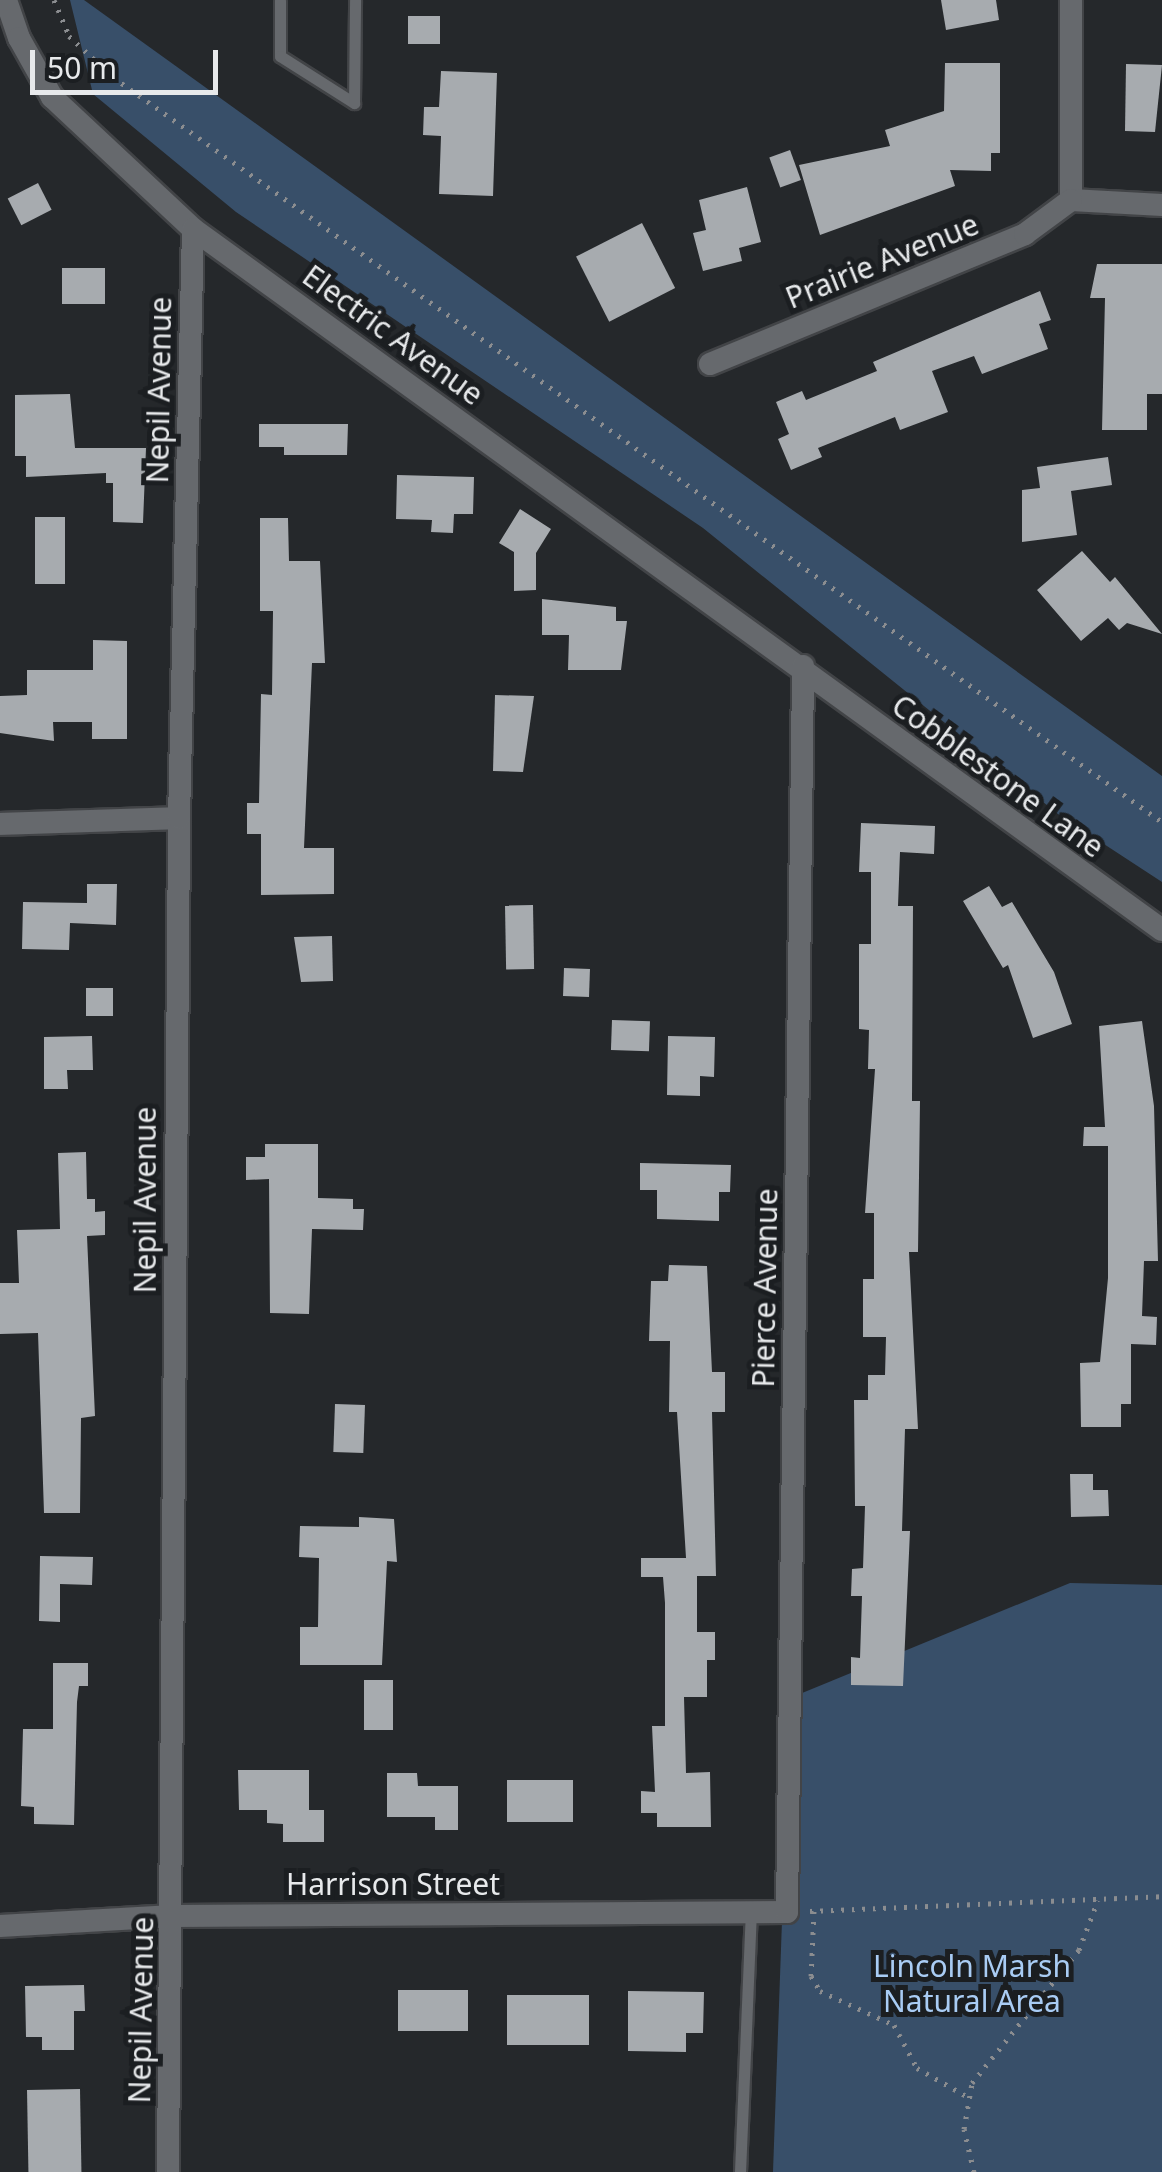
<!DOCTYPE html>
<html>
<head>
<meta charset="utf-8">
<style>
	body { margin:0 }
	#map { position:relative; width:1162px; height:2172px; overflow:hidden; background:#25282b; font-family:"Noto Sans",sans-serif }
	div>[style] { position:absolute }
	.green>* { inset:0; background:#384f69 }
	.building>* { inset:0; background:#a7abaf; transform-origin:0 0 }
	.path>* { height:5px; margin-top:-2.5px; transform-origin:0; background:repeating-linear-gradient(90deg,#8b8d90 0 2.5px,transparent 0 10.5px) }
	.roads { filter:drop-shadow(2px 0 #424447) drop-shadow(-2px 0 #424447) drop-shadow(0 2px #424447) drop-shadow(0 -2px #424447) }
	.lane>* { height:11px; margin:-5.5px; padding:0 5.5px; transform-origin:5.5px; border-radius:5.5px; background:#66696d }
	.street>* { height:22px; margin:-11px; padding:0 11px; transform-origin:11px; border-radius:11px; background:#66696d }
	span { translate:-50% -50%; white-space:nowrap; text-align:center; line-height:1.15; -webkit-text-stroke:10px #1b1e21; paint-order:stroke }
	.street-label { font-size:30px; color:#e7e9eb }
	.park-label { font-size:30px; color:#a9ccf4 }
	.scale { position:absolute; left:30px; top:50px; width:188px; height:45px; box-sizing:border-box; border:5px solid #e7e9eb; border-top:0; padding-left:12px; font-size:30px; line-height:35px; white-space:nowrap; color:#e7e9eb; -webkit-text-stroke:8px #1b1e21; paint-order:stroke }
</style>
</head>
<body>
<div id="map">
	<div class="green">
		<div style="clip-path:polygon(70px 0,84px 0,1162px 776px,1162px 882px,1058px 814px,703px 528px,236px 212px,93px 94px)"></div>
		<div style="clip-path:polygon(1070px 1583px,1162px 1585px,1162px 2172px,773px 2172px,790px 1698px)"></div>
	</div>
	<div class="building">
		<div style="clip-path:polygon(941px 0,996px 0,999px 20px,946px 30px)"></div>
		<div style="left:408px;top:16px;width:32px;height:28px"></div>
		<div style="clip-path:polygon(945px 63px,1000px 63px,1000px 153px,991px 153px,991px 171px,950px 170px,955px 186px,820px 235px,799px 165px,890px 146px,885px 130px,944px 111px)"></div>
		<div style="clip-path:polygon(1126px 64px,1162px 65px,1155px 132px,1125px 131px)"></div>
		<div style="clip-path:polygon(441px 71px,497px 73px,493px 196px,439px 194px,441px 136px,423px 135px,424px 107px,439px 107px)"></div>
		<div style="left:790px;top:150px;width:32px;height:22px;rotate:70deg"></div>
		<div style="left:38px;top:183px;width:30px;height:34px;rotate:63deg"></div>
		<div style="clip-path:polygon(747px 187px,761px 242px,739px 248px,742px 261px,703px 271px,693px 233px,706px 230px,699px 200px)"></div>
		<div style="left:642px;top:223px;width:73px;height:74px;rotate:63deg"></div>
		<div style="clip-path:polygon(1097px 264px,1162px 264px,1162px 394px,1147px 394px,1147px 430px,1102px 430px,1105px 298px,1090px 298px)"></div>
		<div style="left:62px;top:268px;width:43px;height:36px"></div>
		<div style="clip-path:polygon(1040px 291px,1051px 320px,1039px 324px,1048px 349px,982px 374px,974px 356px,932px 371px,948px 412px,900px 430px,895px 417px,818px 448px,822px 457px,791px 470px,778px 439px,789px 434px,776px 402px,802px 391px,806px 400px,877px 371px,873px 362px)"></div>
		<div style="clip-path:polygon(70px 394px,75px 448px,146px 448px,143px 523px,113px 522px,113px 483px,106px 483px,106px 473px,26px 477px,26px 456px,15px 456px,15px 395px)"></div>
		<div style="clip-path:polygon(259px 424px,348px 424px,347px 455px,284px 455px,284px 447px,259px 447px)"></div>
		<div style="clip-path:polygon(1108px 457px,1112px 485px,1071px 491px,1077px 535px,1022px 542px,1022px 490px,1040px 488px,1037px 467px)"></div>
		<div style="clip-path:polygon(397px 475px,474px 477px,473px 514px,454px 514px,453px 533px,431px 532px,432px 520px,396px 519px)"></div>
		<div style="clip-path:polygon(520px 509px,551px 529px,536px 553px,536px 590px,514px 591px,514px 552px,499px 543px)"></div>
		<div style="left:65px;top:517px;width:67px;height:30px;rotate:90deg"></div>
		<div style="clip-path:polygon(260px 518px,288px 518px,289px 561px,320px 561px,325px 663px,312px 663px,304px 848px,334px 848px,334px 894px,261px 895px,261px 834px,247px 834px,247px 803px,259px 803px,261px 694px,272px 695px,273px 611px,260px 611px)"></div>
		<div style="clip-path:polygon(1082px 551px,1110px 582px,1115px 577px,1162px 634px,1127px 623px,1119px 630px,1108px 618px,1081px 641px,1037px 590px)"></div>
		<div style="clip-path:polygon(542px 599px,616px 607px,616px 621px,627px 621px,621px 670px,568px 670px,569px 635px,542px 635px)"></div>
		<div style="clip-path:polygon(93px 640px,127px 641px,127px 739px,92px 739px,92px 722px,53px 722px,54px 741px,0 733px,0 696px,27px 695px,27px 670px,93px 670px)"></div>
		<div style="clip-path:polygon(495px 695px,534px 696px,523px 772px,493px 771px)"></div>
		<div style="clip-path:polygon(861px 823px,935px 826px,934px 854px,900px 852px,898px 906px,913px 906px,912px 1101px,920px 1101px,918px 1252px,909px 1252px,918px 1429px,905px 1429px,902px 1531px,910px 1531px,903px 1686px,851px 1685px,851px 1657px,860px 1658px,862px 1596px,851px 1596px,852px 1569px,863px 1568px,865px 1506px,855px 1506px,854px 1400px,868px 1400px,868px 1375px,885px 1375px,886px 1337px,863px 1337px,863px 1279px,874px 1279px,874px 1213px,865px 1213px,875px 1069px,868px 1069px,869px 1030px,859px 1029px,859px 944px,871px 944px,871px 872px,859px 872px)"></div>
		<div style="clip-path:polygon(87px 884px,117px 884px,116px 925px,70px 923px,69px 950px,22px 949px,23px 902px,87px 903px)"></div>
		<div style="clip-path:polygon(989px 886px,1002px 907px,1012px 902px,1054px 972px,1072px 1024px,1033px 1038px,1008px 965px,1003px 968px,963px 901px)"></div>
		<div style="left:533px;top:905px;width:64px;height:28px;rotate:89deg"></div>
		<div style="clip-path:polygon(332px 936px,333px 981px,301px 982px,294px 937px)"></div>
		<div style="left:564px;top:968px;width:26px;height:28px;rotate:2deg"></div>
		<div style="left:86px;top:988px;width:27px;height:28px"></div>
		<div style="left:612px;top:1020px;width:38px;height:30px;rotate:2deg"></div>
		<div style="clip-path:polygon(1142px 1021px,1154px 1106px,1158px 1261px,1144px 1261px,1142px 1316px,1157px 1317px,1156px 1345px,1131px 1344px,1131px 1404px,1121px 1404px,1121px 1427px,1081px 1427px,1080px 1363px,1100px 1362px,1108px 1278px,1108px 1146px,1083px 1146px,1084px 1127px,1105px 1127px,1099px 1026px)"></div>
		<div style="clip-path:polygon(92px 1036px,93px 1070px,67px 1070px,68px 1089px,44px 1089px,44px 1037px)"></div>
		<div style="clip-path:polygon(668px 1036px,715px 1037px,714px 1077px,700px 1076px,700px 1096px,667px 1095px)"></div>
		<div style="clip-path:polygon(265px 1144px,318px 1144px,318px 1198px,353px 1199px,353px 1209px,364px 1209px,363px 1230px,312px 1229px,309px 1314px,270px 1313px,269px 1179px,246px 1180px,246px 1157px,265px 1157px)"></div>
		<div style="clip-path:polygon(86px 1152px,87px 1199px,95px 1199px,95px 1212px,105px 1211px,105px 1235px,87px 1236px,95px 1416px,81px 1418px,80px 1513px,44px 1513px,38px 1333px,0 1334px,0 1283px,19px 1283px,17px 1230px,60px 1229px,58px 1153px)"></div>
		<div style="clip-path:polygon(640px 1163px,731px 1165px,730px 1192px,719px 1192px,719px 1221px,657px 1219px,657px 1190px,640px 1190px)"></div>
		<div style="clip-path:polygon(669px 1265px,707px 1266px,712px 1372px,725px 1372px,725px 1412px,712px 1412px,716px 1576px,697px 1576px,697px 1632px,715px 1632px,715px 1660px,707px 1660px,707px 1697px,684px 1697px,686px 1773px,710px 1772px,711px 1827px,657px 1827px,657px 1813px,641px 1813px,641px 1791px,655px 1792px,652px 1726px,665px 1726px,665px 1603px,663px 1577px,641px 1577px,641px 1558px,686px 1558px,677px 1412px,669px 1412px,670px 1341px,649px 1341px,651px 1281px,668px 1281px)"></div>
		<div style="left:335px;top:1404px;width:30px;height:48px;rotate:2deg"></div>
		<div style="clip-path:polygon(1070px 1474px,1093px 1474px,1093px 1490px,1108px 1490px,1109px 1516px,1071px 1517px)"></div>
		<div style="clip-path:polygon(359px 1517px,394px 1519px,397px 1562px,387px 1561px,382px 1665px,300px 1665px,300px 1627px,318px 1627px,319px 1558px,299px 1557px,300px 1526px,359px 1527px)"></div>
		<div style="clip-path:polygon(40px 1556px,93px 1557px,92px 1585px,60px 1584px,60px 1622px,39px 1621px)"></div>
		<div style="clip-path:polygon(53px 1663px,88px 1663px,88px 1686px,79px 1686px,77px 1702px,74px 1825px,34px 1824px,34px 1807px,21px 1806px,23px 1729px,53px 1729px)"></div>
		<div style="left:364px;top:1680px;width:29px;height:50px"></div>
		<div style="clip-path:polygon(238px 1770px,309px 1770px,309px 1810px,324px 1810px,324px 1842px,283px 1842px,283px 1824px,267px 1823px,267px 1810px,239px 1810px)"></div>
		<div style="clip-path:polygon(387px 1773px,417px 1773px,418px 1786px,458px 1786px,458px 1830px,435px 1830px,435px 1817px,387px 1817px)"></div>
		<div style="left:507px;top:1780px;width:66px;height:42px"></div>
		<div style="clip-path:polygon(84px 1985px,85px 2011px,74px 2011px,74px 2050px,42px 2050px,42px 2037px,26px 2037px,25px 1986px)"></div>
		<div style="left:468px;top:1990px;width:41px;height:70px;rotate:90deg"></div>
		<div style="clip-path:polygon(628px 1991px,704px 1992px,703px 2033px,686px 2033px,686px 2052px,628px 2051px)"></div>
		<div style="left:507px;top:1995px;width:82px;height:50px"></div>
		<div style="left:80px;top:2089px;width:83px;height:53px;rotate:89deg"></div>
	</div>
	<div class="path">
		<div style="left:54px;top:0;width:39px;rotate:67deg"></div>
		<div style="left:69px;top:36px;width:60px;rotate:43deg"></div>
		<div style="left:113px;top:77px;width:1287px;rotate:35.38deg"></div>
		<div style="left:810px;top:1911px;width:352px;rotate:-2.4deg"></div>
		<div style="left:814px;top:1911px;width:65px;rotate:92.6deg"></div>
		<div style="left:811px;top:1976px;width:17px;rotate:59deg"></div>
		<div style="left:820px;top:1991px;width:81px;rotate:24.7deg"></div>
		<div style="left:894px;top:2025px;width:49px;rotate:61.9deg"></div>
		<div style="left:917px;top:2068px;width:59px;rotate:29.6deg"></div>
		<div style="left:974px;top:2172px;width:44px;rotate:-103.1deg"></div>
		<div style="left:964px;top:2129px;width:47px;rotate:-80.1deg"></div>
		<div style="left:972px;top:2083px;width:171px;rotate:-51.2deg"></div>
		<div style="left:1079px;top:1950px;width:53px;rotate:-69.2deg"></div>
	</div>
	<div class="roads">
		<div class="lane">
			<div style="left:280px;top:0;width:56px;rotate:90deg"></div>
			<div style="left:280px;top:56px;width:88px;rotate:32.4deg"></div>
			<div style="left:354px;top:103px;width:103px;rotate:-89.4deg"></div>
			<div style="left:740px;top:2172px;width:260px;rotate:-87.6deg"></div>
		</div>
		<div class="street">
			<div style="left:6px;top:0;width:40px;rotate:71.1deg"></div>
			<div style="left:19px;top:38px;width:68px;rotate:60.8deg"></div>
			<div style="left:52px;top:97px;width:193px;rotate:43.1deg"></div>
			<div style="left:193px;top:229px;width:1196px;rotate:35.88deg"></div>
			<div style="left:1071px;top:200px;width:200px;rotate:-90deg"></div>
			<div style="left:1071px;top:200px;width:91px;rotate:3.1deg"></div>
			<div style="left:710px;top:364px;width:341px;rotate:-22.4deg"></div>
			<div style="left:1025px;top:234px;width:57px;rotate:-36.5deg"></div>
			<div style="left:0;top:824px;width:179px;rotate:-1.9deg"></div>
			<div style="left:0;top:1926px;width:173px;rotate:-3.3deg"></div>
			<div style="left:173px;top:1916px;width:614px;rotate:-0.37deg"></div>
			<div style="left:787px;top:1912px;width:1246px;rotate:-89.26deg"></div>
			<div style="left:168px;top:2172px;width:1354px;rotate:-89.53deg"></div>
			<div style="left:179px;top:818px;width:589px;rotate:-88.64deg"></div>
		</div>
	</div>
	<div class="street-label">
		<span style="left:882px;top:261px;rotate:-22deg">Prairie Avenue</span>
		<span style="left:393px;top:335px;rotate:36deg">Electric Avenue</span>
		<span style="left:159px;top:390px;rotate:-89deg">Nepil Avenue</span>
		<span style="left:998px;top:776px;rotate:36deg">Cobblestone Lane</span>
		<span style="left:145px;top:1200px;rotate:-90deg">Nepil Avenue</span>
		<span style="left:765px;top:1288px;rotate:-89deg">Pierce Avenue</span>
		<span style="left:393px;top:1884px">Harrison Street</span>
		<span style="left:141px;top:2010px;rotate:-89deg">Nepil Avenue</span>
	</div>
	<div class="park-label">
		<span style="left:972px;top:1983px">Lincoln Marsh<br>Natural Area</span>
	</div>
	<div class="scale">50 m</div>
</div>
</body>
</html>
